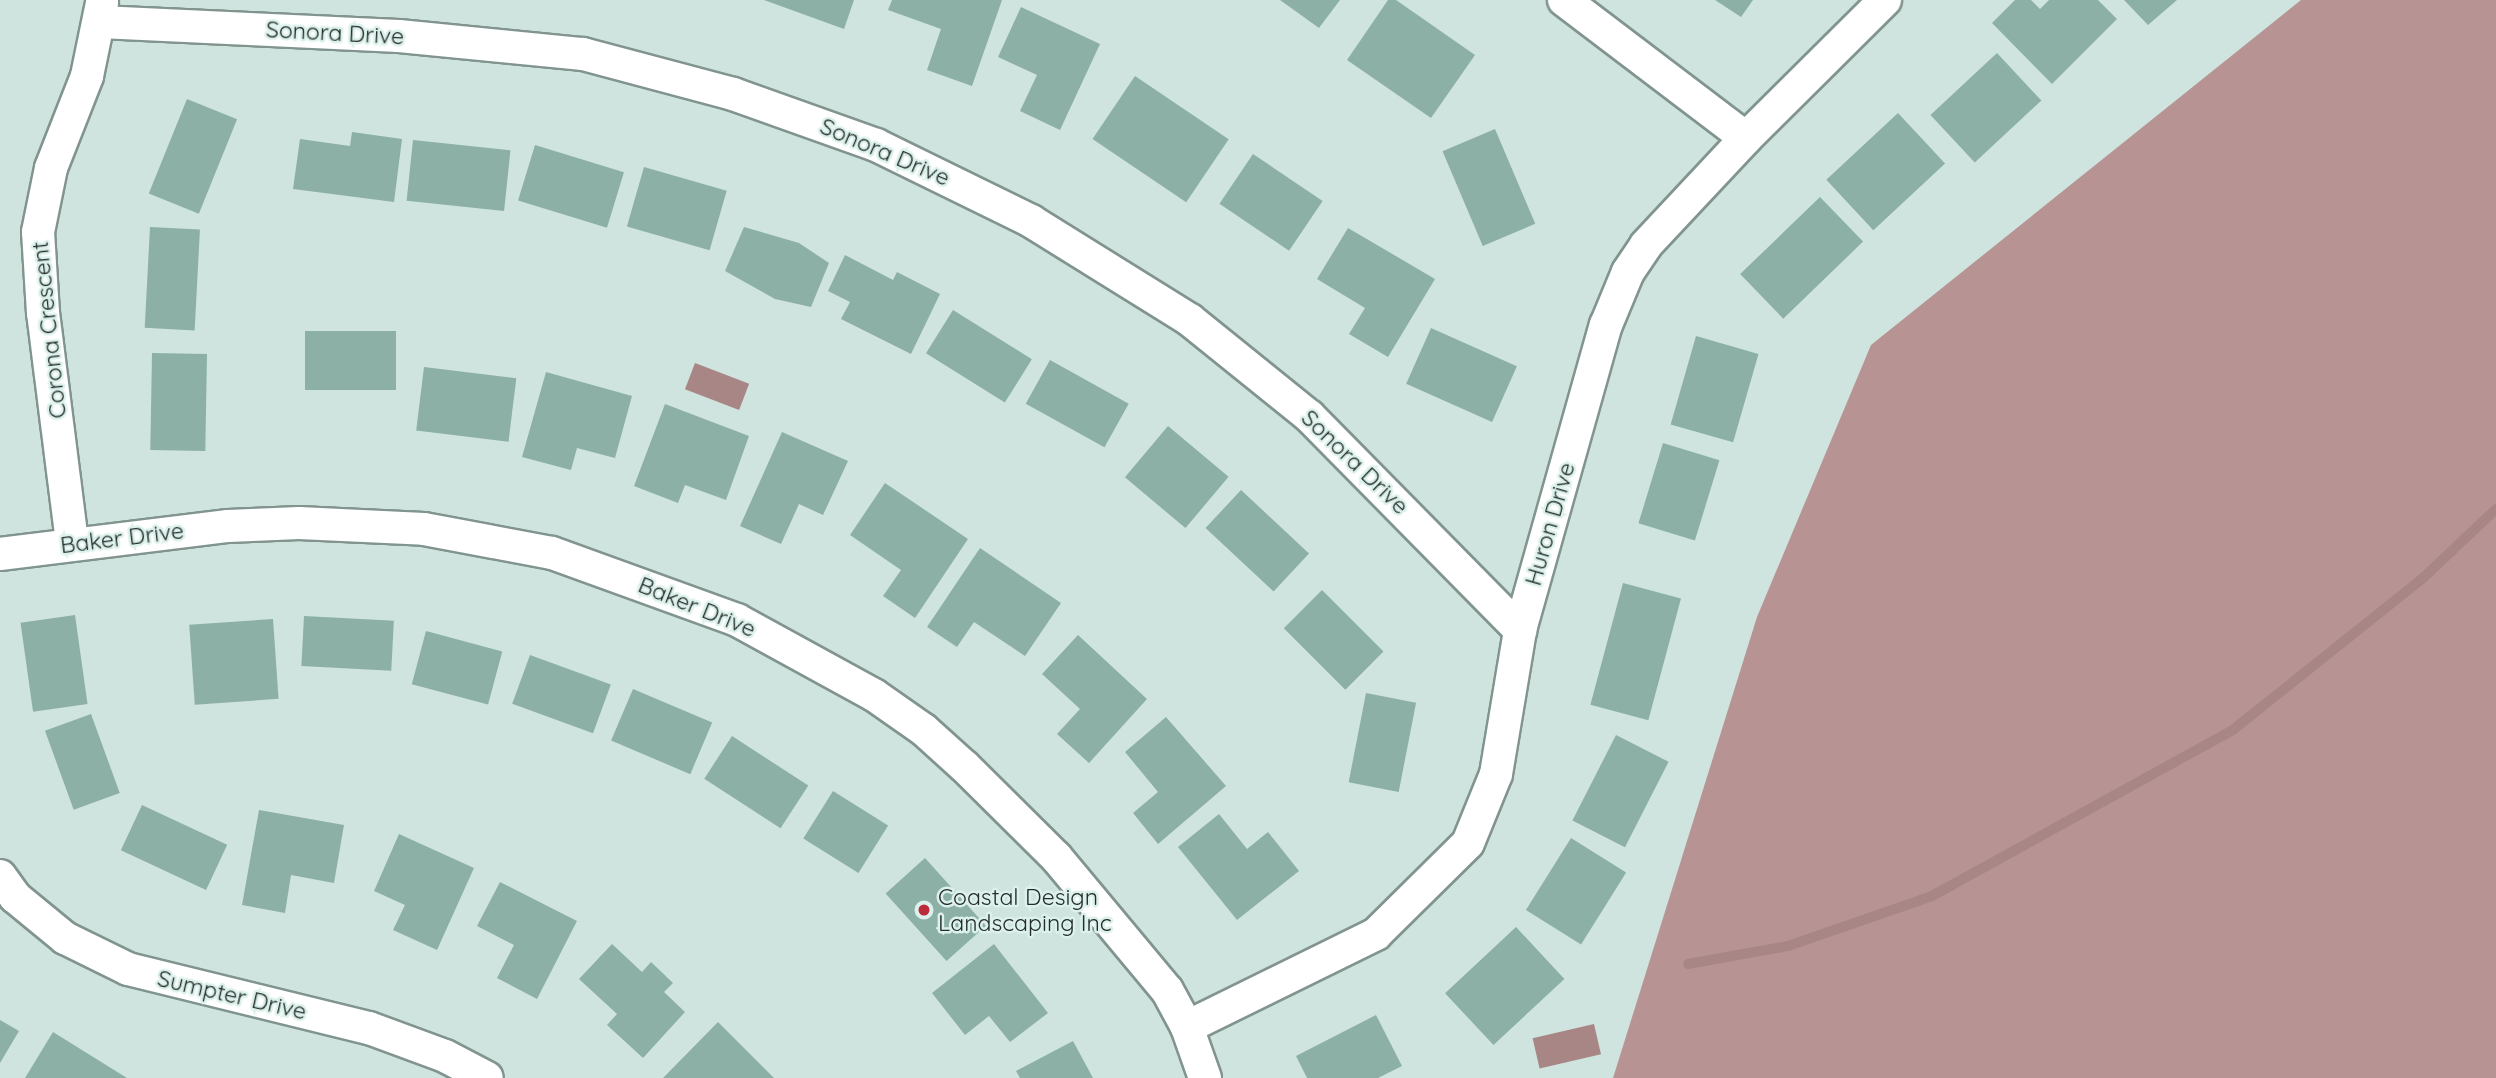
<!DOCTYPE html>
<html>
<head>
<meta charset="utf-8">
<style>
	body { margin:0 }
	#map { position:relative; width:2496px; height:1078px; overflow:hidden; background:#cfe4de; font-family:Quicksand,sans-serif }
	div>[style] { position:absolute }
	.forest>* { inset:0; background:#b79493 }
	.water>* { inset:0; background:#a88685; transform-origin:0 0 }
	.stream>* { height:10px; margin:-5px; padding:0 5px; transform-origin:5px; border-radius:5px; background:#a88685 }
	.building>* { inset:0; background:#8cb0a6; transform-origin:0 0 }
	.roads { filter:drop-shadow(2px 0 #81948f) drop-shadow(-2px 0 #81948f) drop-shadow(0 2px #81948f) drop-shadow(0 -2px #81948f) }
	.minor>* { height:32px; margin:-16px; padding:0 16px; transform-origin:16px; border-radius:16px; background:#fff }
	.dots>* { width:19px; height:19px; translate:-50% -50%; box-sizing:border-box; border:4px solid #dcf1eb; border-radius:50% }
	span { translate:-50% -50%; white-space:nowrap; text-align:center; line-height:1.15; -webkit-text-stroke:5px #dcf1eb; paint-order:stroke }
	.street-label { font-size:23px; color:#252d2b }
	.poi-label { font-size:23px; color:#252d2b }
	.left { translate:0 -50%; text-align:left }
</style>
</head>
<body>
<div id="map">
	<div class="forest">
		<div style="clip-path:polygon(2301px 0,2496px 0,2496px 1078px,1613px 1078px,1757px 617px,1871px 345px)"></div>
	</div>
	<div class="water">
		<div style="left:695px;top:363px;width:58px;height:28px;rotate:21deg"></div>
		<div style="left:1594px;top:1024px;width:31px;height:63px;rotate:77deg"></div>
	</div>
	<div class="stream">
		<div style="left:1688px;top:964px;width:102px;rotate:-10.2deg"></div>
		<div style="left:1788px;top:946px;width:152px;rotate:-19.1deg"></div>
		<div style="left:1932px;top:896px;width:345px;rotate:-28.9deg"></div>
		<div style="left:2234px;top:729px;width:241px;rotate:-38.6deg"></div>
		<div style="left:2422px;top:579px;width:102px;rotate:-43.4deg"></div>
	</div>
	<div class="building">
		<div style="clip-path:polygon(764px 0,854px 0,844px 29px)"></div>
		<div style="clip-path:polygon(892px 0,1002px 0,972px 86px,927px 70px,941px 29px,888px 10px)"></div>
		<div style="clip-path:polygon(1280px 0,1340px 0,1319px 28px)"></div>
		<div style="clip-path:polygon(1388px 0,1396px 0,1475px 55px,1431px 118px,1347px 60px)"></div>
		<div style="clip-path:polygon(1715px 0,1753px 0,1741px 17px)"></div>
		<div style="clip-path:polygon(2015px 0,2031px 0,2040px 9px,2049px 0,2098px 0,2117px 19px,2052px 84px,1992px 23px)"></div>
		<div style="clip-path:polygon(2124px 0,2177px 0,2148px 25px)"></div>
		<div style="clip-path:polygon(1021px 7px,1100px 44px,1060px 130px,1020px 111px,1037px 75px,998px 57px)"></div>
		<div style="left:1997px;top:53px;width:65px;height:91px;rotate:47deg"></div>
		<div style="left:1135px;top:76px;width:113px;height:76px;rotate:34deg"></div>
		<div style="left:187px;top:99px;width:54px;height:102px;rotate:22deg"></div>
		<div style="left:1898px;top:113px;width:69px;height:98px;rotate:47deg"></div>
		<div style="left:1495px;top:129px;width:103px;height:57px;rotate:67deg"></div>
		<div style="clip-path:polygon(352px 132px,402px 139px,394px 202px,293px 189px,300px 139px,350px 146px)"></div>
		<div style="left:413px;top:140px;width:98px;height:61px;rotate:6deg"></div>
		<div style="left:535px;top:145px;width:93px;height:58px;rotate:17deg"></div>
		<div style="left:1253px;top:154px;width:84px;height:60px;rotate:34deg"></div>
		<div style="left:644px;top:167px;width:86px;height:62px;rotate:16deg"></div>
		<div style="left:1820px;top:197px;width:62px;height:111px;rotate:46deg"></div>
		<div style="left:150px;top:227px;width:50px;height:101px;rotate:3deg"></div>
		<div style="clip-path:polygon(744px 227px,799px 243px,829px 263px,811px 307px,775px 299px,725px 271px)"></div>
		<div style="clip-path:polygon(1348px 228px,1435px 279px,1388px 357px,1349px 334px,1365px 308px,1317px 279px)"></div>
		<div style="clip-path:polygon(845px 255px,893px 280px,897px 272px,940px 294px,911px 354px,841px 319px,850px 302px,828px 291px)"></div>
		<div style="left:953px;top:310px;width:93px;height:51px;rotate:32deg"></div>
		<div style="left:1431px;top:328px;width:94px;height:61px;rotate:24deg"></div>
		<div style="left:305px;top:331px;width:91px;height:59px"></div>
		<div style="left:1696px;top:336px;width:65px;height:92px;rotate:16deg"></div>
		<div style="left:152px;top:353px;width:55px;height:97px;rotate:1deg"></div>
		<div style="left:1050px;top:360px;width:90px;height:50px;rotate:29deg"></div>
		<div style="left:424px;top:367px;width:93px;height:64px;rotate:7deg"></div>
		<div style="clip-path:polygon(546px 372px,632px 396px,615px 458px,577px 448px,571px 470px,522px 457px)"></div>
		<div style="clip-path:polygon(665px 404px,749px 436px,726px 500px,685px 485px,678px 503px,634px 486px)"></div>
		<div style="left:1168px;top:426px;width:79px;height:67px;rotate:40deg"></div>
		<div style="clip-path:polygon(782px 432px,848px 461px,823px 515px,799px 504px,781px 544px,740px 526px)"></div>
		<div style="left:1663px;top:443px;width:59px;height:84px;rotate:17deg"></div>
		<div style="clip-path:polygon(885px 483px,968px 539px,915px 618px,883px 596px,901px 570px,850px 535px)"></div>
		<div style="left:1241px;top:490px;width:93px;height:52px;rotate:43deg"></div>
		<div style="clip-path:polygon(980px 548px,1061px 603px,1025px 656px,974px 622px,957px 647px,927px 627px)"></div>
		<div style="left:1623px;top:583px;width:60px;height:126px;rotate:15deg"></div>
		<div style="left:1322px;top:590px;width:87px;height:54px;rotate:45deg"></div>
		<div style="left:75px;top:615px;width:90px;height:55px;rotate:82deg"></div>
		<div style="left:304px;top:616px;width:90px;height:50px;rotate:3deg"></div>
		<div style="left:273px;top:619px;width:80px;height:84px;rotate:86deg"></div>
		<div style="left:426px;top:631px;width:79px;height:55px;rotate:15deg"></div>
		<div style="clip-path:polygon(1078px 635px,1147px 699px,1089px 763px,1057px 734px,1080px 709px,1042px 674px)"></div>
		<div style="left:530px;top:655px;width:86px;height:52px;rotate:20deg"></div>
		<div style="left:633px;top:689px;width:86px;height:56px;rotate:23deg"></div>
		<div style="left:1366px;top:693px;width:51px;height:91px;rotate:11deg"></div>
		<div style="left:91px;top:714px;width:84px;height:49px;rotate:70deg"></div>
		<div style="clip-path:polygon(1166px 717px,1226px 786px,1158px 844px,1133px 813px,1158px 792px,1125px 752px)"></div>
		<div style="left:1616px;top:735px;width:59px;height:96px;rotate:27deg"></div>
		<div style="left:732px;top:736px;width:91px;height:51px;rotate:33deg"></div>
		<div style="left:833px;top:791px;width:65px;height:56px;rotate:32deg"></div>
		<div style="left:142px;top:805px;width:94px;height:50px;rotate:25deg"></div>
		<div style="clip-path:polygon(259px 810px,344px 825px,334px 883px,291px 875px,285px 913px,242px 905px)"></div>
		<div style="clip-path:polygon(1219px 814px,1247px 849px,1268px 832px,1299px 871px,1237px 920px,1178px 847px)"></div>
		<div style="clip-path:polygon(399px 834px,474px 868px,437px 950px,393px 930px,405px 905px,374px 891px)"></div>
		<div style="left:1571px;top:838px;width:65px;height:85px;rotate:32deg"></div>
		<div style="left:925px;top:858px;width:91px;height:53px;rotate:48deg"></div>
		<div style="clip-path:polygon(500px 882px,577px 921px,537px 999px,497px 978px,514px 945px,477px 926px)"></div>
		<div style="left:1516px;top:927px;width:71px;height:97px;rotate:47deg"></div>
		<div style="clip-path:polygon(612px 944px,642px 972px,651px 962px,673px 983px,664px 992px,685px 1012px,643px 1058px,607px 1025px,617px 1014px,579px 979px)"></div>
		<div style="clip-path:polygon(994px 944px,1048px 1013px,1010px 1042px,989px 1016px,965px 1035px,932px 993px)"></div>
		<div style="clip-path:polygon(1376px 1015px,1402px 1066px,1378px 1078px,1307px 1078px,1296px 1056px)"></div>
		<div style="clip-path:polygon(0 1020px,19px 1031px,0 1063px)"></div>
		<div style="clip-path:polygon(718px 1022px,774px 1078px,663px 1078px)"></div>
		<div style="clip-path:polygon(53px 1032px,127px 1078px,25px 1078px)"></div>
		<div style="clip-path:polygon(1073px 1041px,1093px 1078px,1020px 1078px,1016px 1071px)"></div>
	</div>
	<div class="roads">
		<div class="minor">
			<div style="left:1564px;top:0;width:228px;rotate:37.2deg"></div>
			<div style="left:100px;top:22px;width:299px;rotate:2.7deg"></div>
			<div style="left:399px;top:36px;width:185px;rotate:5.6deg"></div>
			<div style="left:583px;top:54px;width:155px;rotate:14.9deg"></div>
			<div style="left:733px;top:94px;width:152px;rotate:19.6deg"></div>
			<div style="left:876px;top:145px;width:173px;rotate:26.1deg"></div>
			<div style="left:1031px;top:221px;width:187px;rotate:31.9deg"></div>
			<div style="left:1190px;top:320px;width:153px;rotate:38.9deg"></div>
			<div style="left:1309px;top:416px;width:301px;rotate:45.4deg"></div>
			<div style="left:72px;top:542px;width:231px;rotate:-97.2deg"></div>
			<div style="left:43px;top:313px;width:81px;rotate:-93.5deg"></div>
			<div style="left:38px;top:232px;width:65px;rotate:-78.5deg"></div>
			<div style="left:51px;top:168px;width:99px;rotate:-68.6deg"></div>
			<div style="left:87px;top:76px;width:75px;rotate:-78.4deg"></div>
			<div style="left:0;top:554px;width:230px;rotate:-7deg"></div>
			<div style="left:228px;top:526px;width:71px;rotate:-2.4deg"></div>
			<div style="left:299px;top:523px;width:125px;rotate:2.7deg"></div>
			<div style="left:424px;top:529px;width:130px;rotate:10.6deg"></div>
			<div style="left:552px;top:553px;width:197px;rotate:19.9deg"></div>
			<div style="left:737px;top:620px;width:156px;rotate:28.7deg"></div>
			<div style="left:874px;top:695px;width:61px;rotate:35deg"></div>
			<div style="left:924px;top:730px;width:55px;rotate:42.1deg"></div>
			<div style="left:965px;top:767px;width:128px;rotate:44.7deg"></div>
			<div style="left:1056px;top:857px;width:173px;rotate:50.2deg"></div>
			<div style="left:1167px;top:990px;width:42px;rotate:61.6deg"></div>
			<div style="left:1187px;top:1027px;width:54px;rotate:70.6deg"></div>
			<div style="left:0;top:876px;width:26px;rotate:54deg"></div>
			<div style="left:15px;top:897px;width:65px;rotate:39.4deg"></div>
			<div style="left:65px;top:938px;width:70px;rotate:26.2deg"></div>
			<div style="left:128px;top:969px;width:248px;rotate:13.8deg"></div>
			<div style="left:369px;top:1028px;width:81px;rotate:20.2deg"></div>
			<div style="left:445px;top:1056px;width:47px;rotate:27.6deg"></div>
			<div style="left:1187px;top:1027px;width:211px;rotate:-26.2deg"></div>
			<div style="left:1376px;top:934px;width:129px;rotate:-44.7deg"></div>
			<div style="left:1468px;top:843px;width:74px;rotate:-67.9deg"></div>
			<div style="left:1496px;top:774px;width:146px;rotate:-80.5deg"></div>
			<div style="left:1520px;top:630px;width:317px;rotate:-74.3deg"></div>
			<div style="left:1606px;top:325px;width:57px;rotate:-67.5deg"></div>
			<div style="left:1628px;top:272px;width:32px;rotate:-56deg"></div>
			<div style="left:1646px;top:245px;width:146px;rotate:-46.9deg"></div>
			<div style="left:1746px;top:138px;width:196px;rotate:-44.8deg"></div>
		</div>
	</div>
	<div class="dots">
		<div style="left:924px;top:910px;background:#bb2b39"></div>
	</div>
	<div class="street-label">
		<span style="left:335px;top:33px;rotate:3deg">Sonora Drive</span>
		<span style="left:885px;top:152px;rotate:23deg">Sonora Drive</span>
		<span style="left:49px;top:330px;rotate:-96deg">Corona Crescent</span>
		<span style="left:1355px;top:462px;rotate:44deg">Sonora Drive</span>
		<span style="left:1550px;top:524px;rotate:-74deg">Huron Drive</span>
		<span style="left:122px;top:538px;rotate:-7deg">Baker Drive</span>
		<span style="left:697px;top:607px;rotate:22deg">Baker Drive</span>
		<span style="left:232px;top:995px;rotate:13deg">Sumpter Drive</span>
	</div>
	<div class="poi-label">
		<span class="left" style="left:938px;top:910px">Coastal Design<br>Landscaping Inc</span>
	</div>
</div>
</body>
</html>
